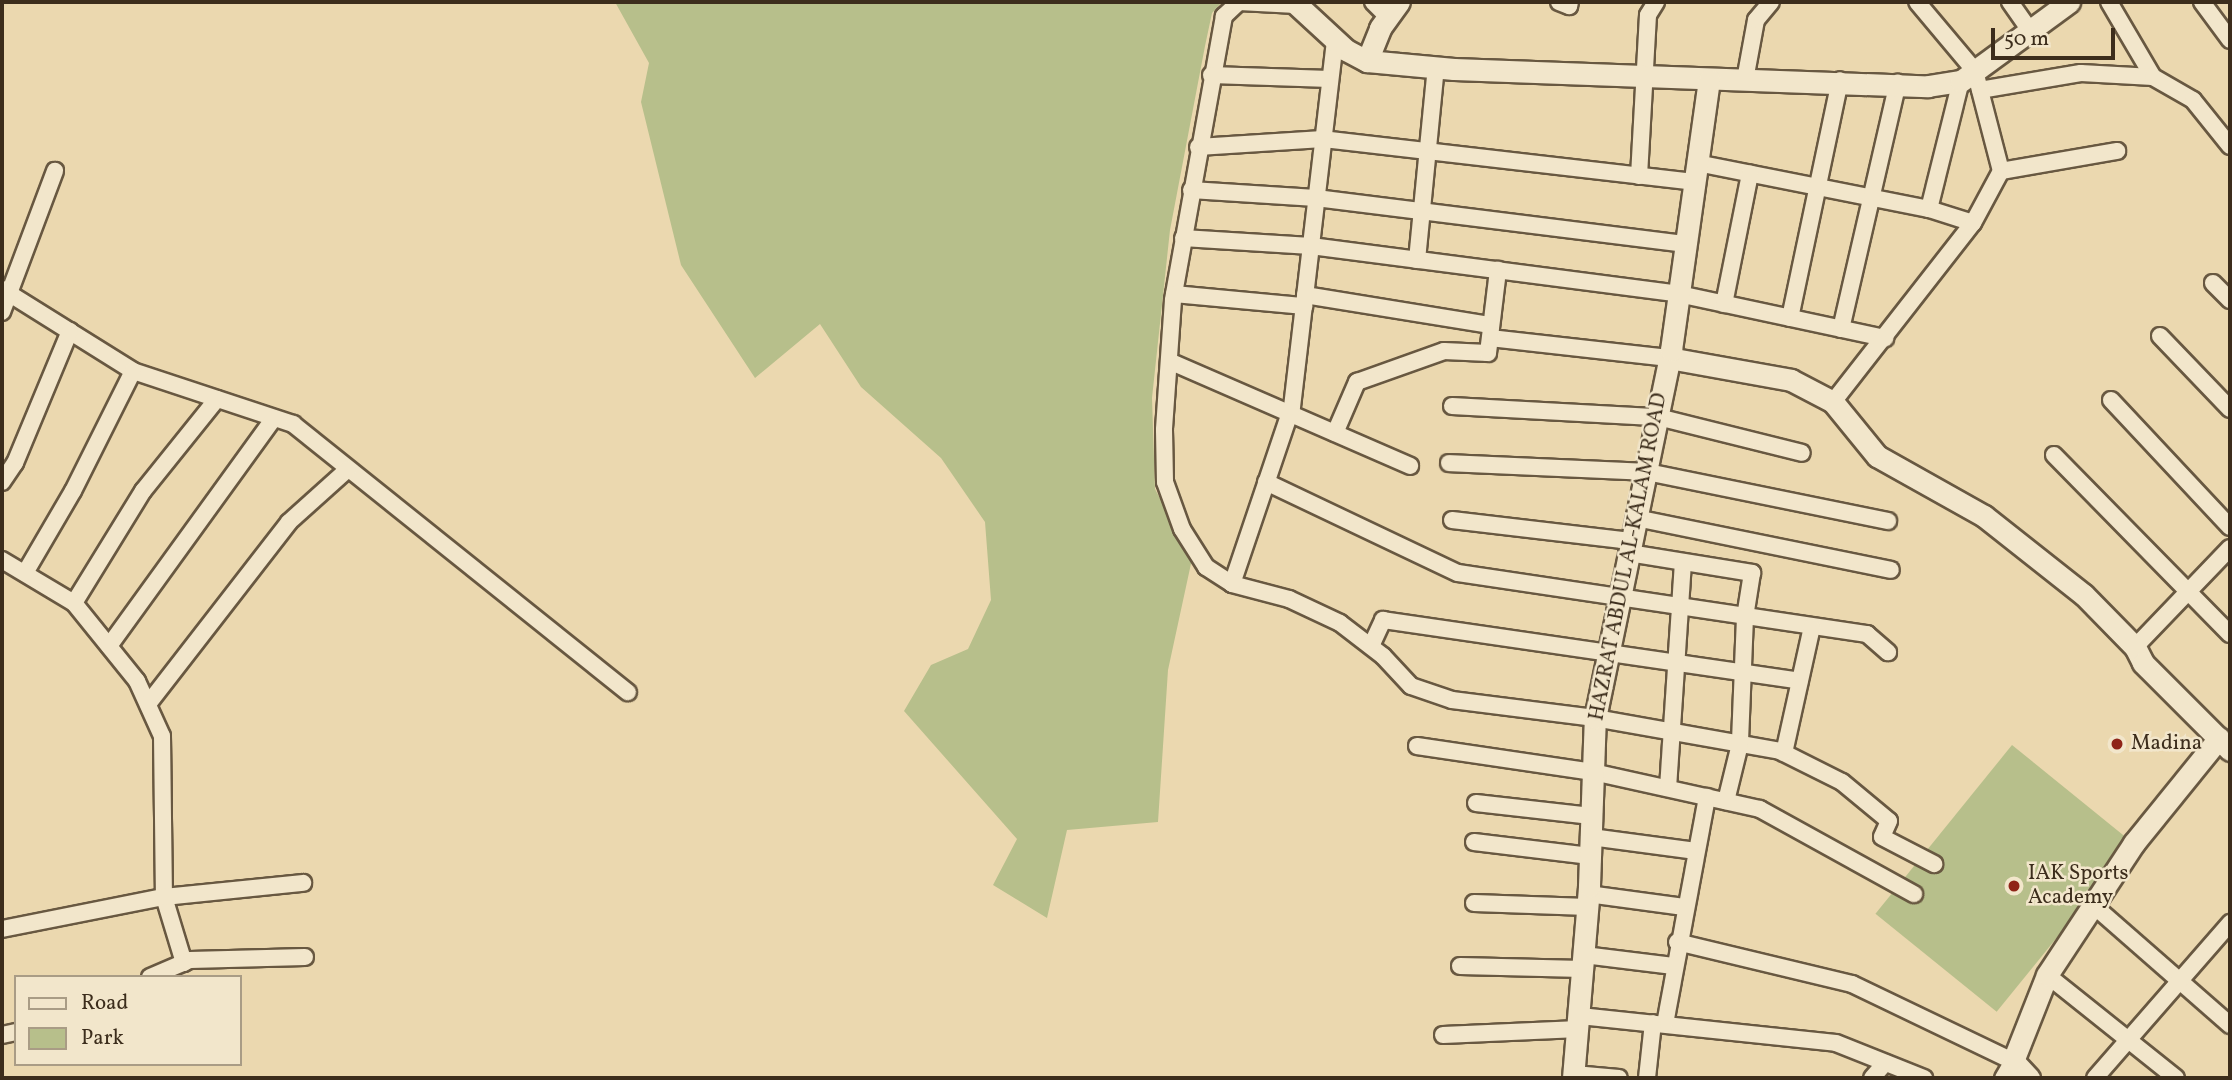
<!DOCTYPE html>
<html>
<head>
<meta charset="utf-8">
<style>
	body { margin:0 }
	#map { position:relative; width:2232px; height:1080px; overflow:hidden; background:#ebd8af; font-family:Vollkorn,serif }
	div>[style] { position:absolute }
	.green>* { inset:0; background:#b7bf8b; transform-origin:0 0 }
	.roads { filter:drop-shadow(2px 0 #685841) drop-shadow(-2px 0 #685841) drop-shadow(0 2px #685841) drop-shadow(0 -2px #685841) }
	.minor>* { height:16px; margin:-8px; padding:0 8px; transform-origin:8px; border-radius:8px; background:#f2e6cb }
	.tertiary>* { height:21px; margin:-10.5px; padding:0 10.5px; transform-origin:10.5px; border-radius:10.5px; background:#f2e6cb }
	.dots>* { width:19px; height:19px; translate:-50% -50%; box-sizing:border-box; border:4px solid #f2e6cb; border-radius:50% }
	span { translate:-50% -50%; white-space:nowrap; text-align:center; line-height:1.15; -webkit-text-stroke:5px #f2e6cb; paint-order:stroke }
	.street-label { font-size:21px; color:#3c2d1c }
	.poi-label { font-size:21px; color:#3c2d1c }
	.left { translate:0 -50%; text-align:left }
	.frame { position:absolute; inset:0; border:4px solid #3c2d1c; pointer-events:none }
	.legend { position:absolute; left:14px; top:975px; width:228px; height:91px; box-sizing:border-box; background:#f2e6cb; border:2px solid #a99c85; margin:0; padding:9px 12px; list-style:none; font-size:21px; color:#3c2d1c }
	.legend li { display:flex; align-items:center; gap:14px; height:35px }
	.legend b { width:35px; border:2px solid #a99c85 }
	.scale { position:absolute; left:1991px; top:28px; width:124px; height:32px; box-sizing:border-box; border:4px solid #3c2d1c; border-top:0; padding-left:9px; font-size:21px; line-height:24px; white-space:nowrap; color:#3c2d1c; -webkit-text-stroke:5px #f2e6cb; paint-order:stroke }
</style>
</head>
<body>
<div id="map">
	<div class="green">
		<div style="clip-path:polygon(615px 2px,1222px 2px,1212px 13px,1205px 46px,1170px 230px,1152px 398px,1155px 489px,1192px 559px,1168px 670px,1158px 822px,1067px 830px,1047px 918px,993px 885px,1017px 839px,904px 711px,931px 665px,968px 649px,991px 600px,985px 522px,941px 458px,861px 387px,820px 324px,755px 378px,681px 265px,641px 102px,649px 63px)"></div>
		<div style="left:2012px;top:745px;width:156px;height:217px;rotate:39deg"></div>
	</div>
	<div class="roads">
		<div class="minor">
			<div style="left:1373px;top:2px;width:21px;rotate:45deg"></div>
			<div style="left:1559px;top:2px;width:11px;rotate:22deg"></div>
			<div style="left:1569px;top:6px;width:4px;rotate:-76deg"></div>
			<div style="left:2010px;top:2px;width:35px;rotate:55deg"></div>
			<div style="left:2109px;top:2px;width:87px;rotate:59.6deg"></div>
			<div style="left:2202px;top:2px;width:47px;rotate:53.6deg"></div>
			<div style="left:1296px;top:5px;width:57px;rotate:-177deg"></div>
			<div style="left:1239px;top:2px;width:21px;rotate:137deg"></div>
			<div style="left:1224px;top:16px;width:289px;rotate:100.2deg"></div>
			<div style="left:1173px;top:300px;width:130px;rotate:94deg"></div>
			<div style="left:1164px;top:430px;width:52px;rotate:88.9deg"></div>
			<div style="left:1165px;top:482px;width:50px;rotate:70.1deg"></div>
			<div style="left:1182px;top:529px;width:45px;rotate:57.7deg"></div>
			<div style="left:1206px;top:567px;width:31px;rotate:33deg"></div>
			<div style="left:1232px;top:584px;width:59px;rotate:14.7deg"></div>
			<div style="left:1289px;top:599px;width:56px;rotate:25.2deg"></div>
			<div style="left:1340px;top:623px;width:54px;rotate:37.5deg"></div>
			<div style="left:1383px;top:656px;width:41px;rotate:47deg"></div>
			<div style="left:1411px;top:686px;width:43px;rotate:18.9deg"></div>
			<div style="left:1452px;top:700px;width:144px;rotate:7.2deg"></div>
			<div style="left:1595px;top:718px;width:188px;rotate:10.1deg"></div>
			<div style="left:1780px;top:751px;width:69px;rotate:26.6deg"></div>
			<div style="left:1842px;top:782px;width:61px;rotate:39.7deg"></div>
			<div style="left:1889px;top:821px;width:17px;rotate:114deg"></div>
			<div style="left:1882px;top:837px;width:59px;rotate:27.4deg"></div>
			<div style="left:1211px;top:75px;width:119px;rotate:1.9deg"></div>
			<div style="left:1745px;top:80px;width:61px;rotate:-79.6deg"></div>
			<div style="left:1756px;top:20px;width:23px;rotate:-50deg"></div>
			<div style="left:1980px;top:90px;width:102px;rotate:-9.6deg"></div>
			<div style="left:2081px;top:73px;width:72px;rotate:3.2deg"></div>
			<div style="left:2153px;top:77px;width:46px;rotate:29.9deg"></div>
			<div style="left:2193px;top:100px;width:59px;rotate:51.2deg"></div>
			<div style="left:1198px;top:147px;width:125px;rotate:-3.7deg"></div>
			<div style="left:1323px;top:139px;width:374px;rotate:6.6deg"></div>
			<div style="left:1697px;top:163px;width:237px;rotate:11.2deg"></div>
			<div style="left:1929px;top:209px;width:46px;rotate:17.7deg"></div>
			<div style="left:2001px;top:171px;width:118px;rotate:-9.8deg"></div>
			<div style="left:1639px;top:176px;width:161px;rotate:-86.8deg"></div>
			<div style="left:1648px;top:15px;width:15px;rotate:-58deg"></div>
			<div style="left:1191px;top:190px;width:125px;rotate:3.7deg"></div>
			<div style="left:1316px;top:198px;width:373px;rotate:7.1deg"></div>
			<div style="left:1929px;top:209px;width:132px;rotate:-76deg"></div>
			<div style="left:1183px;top:238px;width:128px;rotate:3.6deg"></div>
			<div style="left:1311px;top:246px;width:371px;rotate:7.4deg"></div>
			<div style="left:1679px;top:294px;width:211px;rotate:12.1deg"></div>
			<div style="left:1417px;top:260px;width:194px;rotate:-84.4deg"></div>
			<div style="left:2213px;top:283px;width:24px;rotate:45deg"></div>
			<div style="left:2px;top:289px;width:155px;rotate:32deg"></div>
			<div style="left:133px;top:371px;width:169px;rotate:18.3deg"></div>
			<div style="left:293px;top:424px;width:429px;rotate:38.7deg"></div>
			<div style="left:1174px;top:294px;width:131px;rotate:5.3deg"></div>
			<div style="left:1305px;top:295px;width:188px;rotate:9.2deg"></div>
			<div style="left:1724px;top:304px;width:133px;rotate:-78.7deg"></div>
			<div style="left:2px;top:312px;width:151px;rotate:-69.4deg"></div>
			<div style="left:1790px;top:318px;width:243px;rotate:-78.1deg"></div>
			<div style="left:1841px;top:329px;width:253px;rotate:-77deg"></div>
			<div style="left:2160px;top:336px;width:101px;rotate:46.2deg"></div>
			<div style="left:1490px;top:338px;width:180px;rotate:6.4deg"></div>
			<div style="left:1169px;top:361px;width:263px;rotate:23.5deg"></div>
			<div style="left:2111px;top:400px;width:174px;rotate:46.9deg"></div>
			<div style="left:1833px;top:402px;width:227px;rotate:-52deg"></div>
			<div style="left:1973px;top:223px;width:59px;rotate:-61.7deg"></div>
			<div style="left:2001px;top:171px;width:103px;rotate:-104.6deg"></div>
			<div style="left:1975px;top:71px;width:90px;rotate:-130deg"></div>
			<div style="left:1452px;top:406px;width:206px;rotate:3.1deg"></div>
			<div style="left:1658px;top:417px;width:148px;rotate:14deg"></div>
			<div style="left:1335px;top:433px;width:56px;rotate:-66.7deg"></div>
			<div style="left:1357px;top:382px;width:92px;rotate:-19.6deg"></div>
			<div style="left:1444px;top:351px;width:44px;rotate:2.6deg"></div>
			<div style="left:1488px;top:353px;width:84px;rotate:-83.1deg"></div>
			<div style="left:2054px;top:455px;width:251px;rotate:45.5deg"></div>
			<div style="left:1449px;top:463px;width:198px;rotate:2.6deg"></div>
			<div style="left:1647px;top:472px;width:246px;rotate:11.5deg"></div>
			<div style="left:2px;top:482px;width:23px;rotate:-56deg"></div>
			<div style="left:15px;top:463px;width:143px;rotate:-67.4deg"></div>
			<div style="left:1266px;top:482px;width:212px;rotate:25.4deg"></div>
			<div style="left:1458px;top:573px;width:414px;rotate:8.5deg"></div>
			<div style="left:1867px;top:634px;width:28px;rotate:41deg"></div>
			<div style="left:1636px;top:518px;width:260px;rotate:11.5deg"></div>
			<div style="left:1452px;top:520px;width:180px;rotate:6.7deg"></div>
			<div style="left:1629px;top:553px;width:125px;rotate:9.2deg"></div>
			<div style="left:1752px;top:573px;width:45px;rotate:99deg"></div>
			<div style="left:1745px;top:617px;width:127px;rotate:92.3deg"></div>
			<div style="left:1740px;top:744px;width:59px;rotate:103.8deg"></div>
			<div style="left:2px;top:560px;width:84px;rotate:30.8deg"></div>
			<div style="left:74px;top:603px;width:100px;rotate:51.1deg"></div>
			<div style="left:137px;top:681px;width:60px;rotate:65.6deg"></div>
			<div style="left:162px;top:736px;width:161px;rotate:89.3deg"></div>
			<div style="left:164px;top:897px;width:69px;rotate:73.1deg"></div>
			<div style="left:25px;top:573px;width:95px;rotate:-59.7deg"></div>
			<div style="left:73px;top:491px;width:134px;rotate:-63.4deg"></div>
			<div style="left:1232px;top:584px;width:187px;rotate:-71.3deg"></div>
			<div style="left:1292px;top:407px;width:370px;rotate:-83.3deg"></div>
			<div style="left:74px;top:603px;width:132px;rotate:-58.4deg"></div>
			<div style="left:143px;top:491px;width:118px;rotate:-51.2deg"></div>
			<div style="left:109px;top:646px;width:281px;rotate:-54.1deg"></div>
			<div style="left:1371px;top:646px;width:29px;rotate:-65deg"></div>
			<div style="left:1383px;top:620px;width:421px;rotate:8.3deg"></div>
			<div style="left:2135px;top:647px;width:137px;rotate:-46.2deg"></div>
			<div style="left:148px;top:704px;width:230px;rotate:-52.2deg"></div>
			<div style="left:289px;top:522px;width:79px;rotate:-41.9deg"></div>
			<div style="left:1417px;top:746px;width:178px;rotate:8.4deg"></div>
			<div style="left:1593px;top:772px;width:171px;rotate:12.5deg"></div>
			<div style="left:1760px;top:809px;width:176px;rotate:28.9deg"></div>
			<div style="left:1784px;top:753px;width:129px;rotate:-77.5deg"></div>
			<div style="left:1668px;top:788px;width:226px;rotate:-86.2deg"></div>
			<div style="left:1476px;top:803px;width:116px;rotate:6.4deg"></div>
			<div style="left:1591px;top:837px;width:106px;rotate:7.6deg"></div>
			<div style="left:1474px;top:842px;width:117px;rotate:6.9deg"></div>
			<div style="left:1588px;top:894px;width:97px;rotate:7.7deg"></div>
			<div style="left:1474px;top:903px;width:114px;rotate:2deg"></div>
			<div style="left:2093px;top:905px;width:182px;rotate:41.2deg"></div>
			<div style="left:2px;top:929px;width:165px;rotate:-11.2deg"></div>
			<div style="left:164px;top:897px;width:140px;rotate:-5.8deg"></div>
			<div style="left:1677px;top:942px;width:180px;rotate:13.5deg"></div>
			<div style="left:1852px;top:984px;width:178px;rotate:25.6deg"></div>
			<div style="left:2013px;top:1061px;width:20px;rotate:120deg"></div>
			<div style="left:1584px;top:955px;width:90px;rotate:7deg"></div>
			<div style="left:1460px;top:966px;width:123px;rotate:1.4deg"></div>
			<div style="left:2047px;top:975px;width:165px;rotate:38.6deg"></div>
			<div style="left:150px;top:977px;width:43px;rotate:-23deg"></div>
			<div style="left:190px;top:960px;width:115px;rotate:-1.5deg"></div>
			<div style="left:1580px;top:1016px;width:257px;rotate:6deg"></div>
			<div style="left:1836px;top:1043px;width:95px;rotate:21.7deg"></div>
			<div style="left:1665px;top:1024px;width:231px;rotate:-79.5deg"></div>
			<div style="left:2px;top:1035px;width:14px;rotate:-12deg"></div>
			<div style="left:1443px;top:1035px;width:136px;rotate:-2.5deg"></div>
			<div style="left:1574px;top:1074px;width:45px;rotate:5.1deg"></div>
			<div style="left:1647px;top:1078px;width:55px;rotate:-83.8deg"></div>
			<div style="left:1872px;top:1078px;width:20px;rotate:-49deg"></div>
			<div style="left:2095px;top:1078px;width:206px;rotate:-48.9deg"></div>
		</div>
		<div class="tertiary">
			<div style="left:1294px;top:2px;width:71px;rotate:42.7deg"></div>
			<div style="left:1346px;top:50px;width:24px;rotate:28deg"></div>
			<div style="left:1367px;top:61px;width:87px;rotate:5.3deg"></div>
			<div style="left:1454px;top:69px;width:474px;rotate:2.1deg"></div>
			<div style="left:1928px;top:86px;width:33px;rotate:-9deg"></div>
			<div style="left:1961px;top:81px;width:134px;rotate:-36.2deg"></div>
			<div style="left:1367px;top:61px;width:35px;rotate:-68deg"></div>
			<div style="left:1380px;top:28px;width:32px;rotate:-54deg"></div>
			<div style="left:1669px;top:358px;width:124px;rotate:10.2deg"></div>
			<div style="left:1791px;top:380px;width:47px;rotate:27.6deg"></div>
			<div style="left:1833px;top:402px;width:70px;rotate:50.8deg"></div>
			<div style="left:1877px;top:456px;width:123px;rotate:29.3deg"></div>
			<div style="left:1984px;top:516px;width:127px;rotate:38.3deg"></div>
			<div style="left:2084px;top:595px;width:73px;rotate:45.6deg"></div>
			<div style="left:2135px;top:647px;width:18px;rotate:63deg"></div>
			<div style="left:2143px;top:663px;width:123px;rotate:45deg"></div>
			<div style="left:1573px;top:1078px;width:193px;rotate:-85.2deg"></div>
			<div style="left:1589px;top:886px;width:168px;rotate:-88deg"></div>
			<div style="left:1595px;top:718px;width:376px;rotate:-78.3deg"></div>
			<div style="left:1671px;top:350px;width:273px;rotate:-82deg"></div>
			<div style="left:2029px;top:1078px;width:23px;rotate:-133deg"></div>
			<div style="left:2013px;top:1061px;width:92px;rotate:-68.4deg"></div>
			<div style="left:2047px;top:975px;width:158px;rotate:-56.6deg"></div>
			<div style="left:2134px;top:843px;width:135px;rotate:-51deg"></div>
		</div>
	</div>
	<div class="dots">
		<div style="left:2117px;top:744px;background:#8f2418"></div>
		<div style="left:2014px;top:886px;background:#8f2418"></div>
	</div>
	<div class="street-label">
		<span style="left:1629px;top:557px;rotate:-79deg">HAZRAT ABDUL AL-KALAM ROAD</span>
	</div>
	<div class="poi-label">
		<span class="left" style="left:2131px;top:744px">Madina</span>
		<span class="left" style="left:2028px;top:886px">IAK Sports<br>Academy</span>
	</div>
	<div class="frame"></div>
	<ul class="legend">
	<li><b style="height:9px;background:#f2e6cb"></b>Road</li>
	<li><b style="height:19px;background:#b7bf8b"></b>Park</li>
	</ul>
	<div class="scale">50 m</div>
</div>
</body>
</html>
